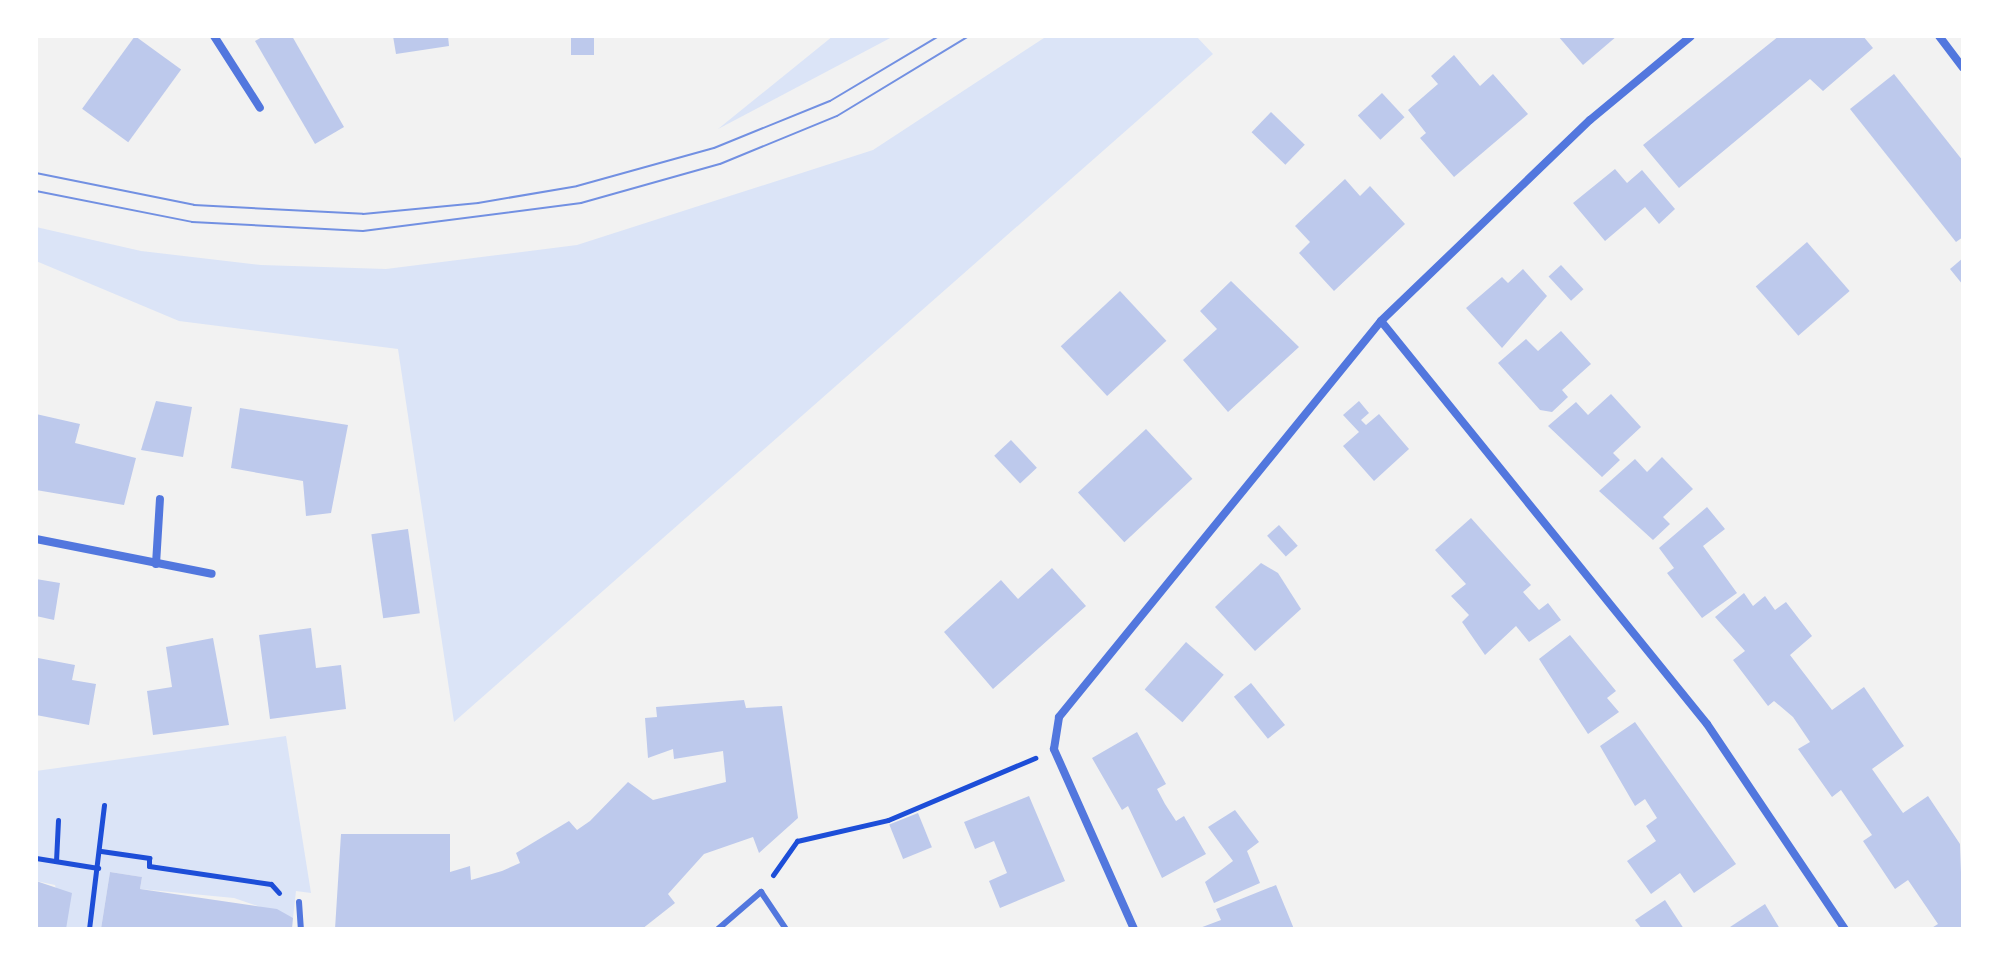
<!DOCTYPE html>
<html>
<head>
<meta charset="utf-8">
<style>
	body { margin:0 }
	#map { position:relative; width:1999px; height:965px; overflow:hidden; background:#f2f2f2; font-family:Mulish,sans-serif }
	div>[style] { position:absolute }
	.green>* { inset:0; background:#dbe4f7 }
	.building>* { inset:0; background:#bdc9ec; transform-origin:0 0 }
	.path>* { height:5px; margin:-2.5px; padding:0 2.5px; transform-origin:2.5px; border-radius:2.5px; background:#1d4ed8 }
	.service>* { height:6px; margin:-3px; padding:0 3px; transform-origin:3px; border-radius:3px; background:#5277de }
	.minor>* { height:8px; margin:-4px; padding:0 4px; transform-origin:4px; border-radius:4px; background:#5277de }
	.tram>* { height:2px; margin:-1px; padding:0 1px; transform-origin:1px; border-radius:1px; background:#7290e2 }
	span { translate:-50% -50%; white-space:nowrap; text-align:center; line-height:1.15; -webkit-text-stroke:7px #fff; paint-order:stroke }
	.frame { position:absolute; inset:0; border:38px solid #fff; pointer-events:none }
</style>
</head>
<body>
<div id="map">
	<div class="green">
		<div style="clip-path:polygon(833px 36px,894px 36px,718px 129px)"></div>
		<div style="clip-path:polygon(1047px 36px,1196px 36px,1213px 54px,454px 722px,398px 349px,179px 321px,36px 261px,36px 227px,141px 251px,261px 265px,386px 269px,577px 245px,873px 150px)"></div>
		<div style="clip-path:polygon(286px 736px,311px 893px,296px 891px,293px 918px,234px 898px,140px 889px,142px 877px,110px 872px,101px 929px,66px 929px,55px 885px,36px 881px,36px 771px)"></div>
	</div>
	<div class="building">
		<div style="left:135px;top:36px;width:57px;height:90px;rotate:36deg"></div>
		<div style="clip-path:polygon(264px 36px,292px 36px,344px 127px,315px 144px,255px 41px)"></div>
		<div style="clip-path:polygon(393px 36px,448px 36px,449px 46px,396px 54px)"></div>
		<div style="left:571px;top:36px;width:23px;height:19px"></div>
		<div style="clip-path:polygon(1558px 36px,1617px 36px,1583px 65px)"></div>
		<div style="clip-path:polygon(1779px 36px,1863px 36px,1873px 48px,1823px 91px,1810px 79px,1679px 188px,1643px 145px)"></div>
		<div style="clip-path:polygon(1454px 55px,1480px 86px,1493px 74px,1528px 114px,1454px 177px,1420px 138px,1426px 133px,1408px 110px,1438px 84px,1431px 76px)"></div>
		<div style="clip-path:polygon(1894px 74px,1963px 161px,1963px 237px,1956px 242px,1850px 109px)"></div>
		<div style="left:1382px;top:93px;width:33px;height:33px;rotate:47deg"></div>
		<div style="left:1271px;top:112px;width:47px;height:28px;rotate:44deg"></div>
		<div style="clip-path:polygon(1615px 169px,1627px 183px,1642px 170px,1675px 209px,1659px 224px,1645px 207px,1605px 241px,1573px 203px)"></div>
		<div style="clip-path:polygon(1345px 179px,1360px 196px,1370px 186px,1405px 224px,1334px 291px,1299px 253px,1310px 242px,1295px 226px)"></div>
		<div style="left:1807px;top:242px;width:65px;height:68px;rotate:49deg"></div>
		<div style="clip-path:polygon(1963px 258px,1963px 285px,1950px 269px)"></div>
		<div style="left:1561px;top:265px;width:33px;height:17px;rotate:47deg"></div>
		<div style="clip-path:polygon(1523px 269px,1547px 296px,1502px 348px,1466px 308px,1502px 277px,1508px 283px)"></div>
		<div style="clip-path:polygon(1231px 281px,1299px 347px,1228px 412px,1183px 360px,1217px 329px,1200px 311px)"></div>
		<div style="left:1120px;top:291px;width:68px;height:81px;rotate:47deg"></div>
		<div style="clip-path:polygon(1561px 331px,1591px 364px,1562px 390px,1568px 397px,1552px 412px,1540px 410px,1498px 363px,1526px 339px,1538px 351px)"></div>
		<div style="clip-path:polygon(1611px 394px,1641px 427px,1613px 453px,1620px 460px,1602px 477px,1548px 426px,1576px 402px,1588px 415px)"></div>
		<div style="clip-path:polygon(156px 401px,192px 407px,183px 457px,141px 450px)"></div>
		<div style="clip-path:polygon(1359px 401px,1369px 413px,1361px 420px,1366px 425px,1379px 414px,1409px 449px,1374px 481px,1343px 446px,1359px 432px,1343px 415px)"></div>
		<div style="clip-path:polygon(240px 408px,348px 425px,331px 513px,306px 516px,303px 481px,231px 468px)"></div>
		<div style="clip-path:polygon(36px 414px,80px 424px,75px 443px,136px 458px,124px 505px,36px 490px)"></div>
		<div style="left:1146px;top:429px;width:68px;height:93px;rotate:47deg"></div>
		<div style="left:1011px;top:440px;width:38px;height:23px;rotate:47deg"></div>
		<div style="clip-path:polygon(1662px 457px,1693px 489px,1663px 517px,1670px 524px,1653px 540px,1599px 491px,1635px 459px,1647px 472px)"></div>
		<div style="clip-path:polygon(1707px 507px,1725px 529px,1703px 546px,1737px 593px,1702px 618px,1667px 573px,1674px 568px,1659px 548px)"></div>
		<div style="clip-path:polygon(1471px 518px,1531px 585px,1523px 592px,1539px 610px,1548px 603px,1561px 620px,1529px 642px,1516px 626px,1485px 655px,1462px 622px,1469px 615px,1451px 596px,1466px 584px,1435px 550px)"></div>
		<div style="left:1279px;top:525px;width:28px;height:16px;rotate:48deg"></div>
		<div style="left:408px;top:529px;width:85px;height:37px;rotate:82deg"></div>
		<div style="clip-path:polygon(1261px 563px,1278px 573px,1301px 609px,1255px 651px,1215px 607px)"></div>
		<div style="clip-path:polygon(1052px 568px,1086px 606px,993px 689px,944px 632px,1001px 580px,1018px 599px)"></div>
		<div style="clip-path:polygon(36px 579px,60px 583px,54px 620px,36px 616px)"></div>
		<div style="clip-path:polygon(1744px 593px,1753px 606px,1765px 596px,1775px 610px,1786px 602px,1812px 636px,1790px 655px,1832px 710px,1864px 687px,1904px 746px,1872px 769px,1903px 813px,1928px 796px,1960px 844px,1963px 929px,1930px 929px,1938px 924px,1908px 880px,1895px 889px,1863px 841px,1872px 835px,1841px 790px,1832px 797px,1798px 749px,1810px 742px,1793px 717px,1774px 701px,1768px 706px,1733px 660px,1745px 651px,1715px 617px)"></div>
		<div style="clip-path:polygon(311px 628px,316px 668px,341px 665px,346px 709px,270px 719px,259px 635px)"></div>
		<div style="clip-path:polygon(1570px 635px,1616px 691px,1607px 698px,1619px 712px,1588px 734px,1539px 659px)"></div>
		<div style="clip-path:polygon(213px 638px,229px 725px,153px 735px,147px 691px,172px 687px,166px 647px)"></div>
		<div style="left:1186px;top:642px;width:50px;height:63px;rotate:41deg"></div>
		<div style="clip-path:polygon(38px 658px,75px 665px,72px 680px,96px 684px,89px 725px,36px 715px)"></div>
		<div style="left:1251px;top:683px;width:54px;height:22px;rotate:51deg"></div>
		<div style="clip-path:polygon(744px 700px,746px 708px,782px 706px,798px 818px,759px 853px,753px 837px,704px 854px,668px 894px,675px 903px,642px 929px,335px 929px,341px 834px,450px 834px,450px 872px,470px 866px,471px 880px,502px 871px,520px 863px,516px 853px,569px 821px,577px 830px,590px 821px,628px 782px,653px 800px,726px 782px,723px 751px,674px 759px,673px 749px,648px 758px,645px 718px,657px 717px,656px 707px)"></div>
		<div style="clip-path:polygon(1635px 722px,1736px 864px,1694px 893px,1680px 873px,1651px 894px,1627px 861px,1656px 841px,1646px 826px,1657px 818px,1645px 799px,1635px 806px,1600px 746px)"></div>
		<div style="clip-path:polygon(1137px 732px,1166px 784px,1157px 789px,1165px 804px,1176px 821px,1184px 816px,1206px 854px,1162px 878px,1128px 806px,1122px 810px,1092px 758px)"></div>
		<div style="clip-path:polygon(1029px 796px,1065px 881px,1000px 908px,989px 881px,1007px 873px,994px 841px,975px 849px,964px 822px)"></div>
		<div style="clip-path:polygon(1235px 810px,1259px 842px,1247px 851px,1260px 883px,1214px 903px,1205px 882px,1233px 861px,1208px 827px)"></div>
		<div style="left:918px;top:813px;width:37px;height:31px;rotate:68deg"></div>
		<div style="clip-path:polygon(110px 872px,142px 877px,140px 889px,277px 909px,293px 918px,292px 929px,101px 929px)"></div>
		<div style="clip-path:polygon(36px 881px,72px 893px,66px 929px,36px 929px)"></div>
		<div style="clip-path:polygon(1276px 885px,1294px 929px,1197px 929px,1221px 920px,1216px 909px)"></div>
		<div style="clip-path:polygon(1665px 900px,1684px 929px,1642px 929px,1635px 920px)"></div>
		<div style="clip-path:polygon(1765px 904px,1780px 929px,1727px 929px)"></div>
	</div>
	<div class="path">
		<div style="left:101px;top:851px;width:49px;rotate:8.3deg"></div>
		<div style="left:149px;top:858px;width:8px;rotate:90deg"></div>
		<div style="left:149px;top:866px;width:123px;rotate:8.4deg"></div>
		<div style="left:271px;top:884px;width:12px;rotate:48deg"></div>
		<div style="left:36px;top:858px;width:63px;rotate:9.2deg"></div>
		<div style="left:56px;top:861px;width:41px;rotate:-87.2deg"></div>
		<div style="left:773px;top:875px;width:42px;rotate:-54.8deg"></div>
		<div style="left:797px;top:841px;width:93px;rotate:-13deg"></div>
		<div style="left:888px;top:820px;width:160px;rotate:-22.9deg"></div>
		<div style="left:89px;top:929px;width:125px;rotate:-83.1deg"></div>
	</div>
	<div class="service">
		<div style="left:299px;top:902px;width:27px;rotate:86deg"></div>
		<div style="left:718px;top:929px;width:57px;rotate:-40.7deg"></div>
		<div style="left:761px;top:892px;width:45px;rotate:56deg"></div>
	</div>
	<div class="minor">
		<div style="left:214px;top:36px;width:85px;rotate:57.4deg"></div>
		<div style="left:1939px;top:36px;width:40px;rotate:53deg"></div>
		<div style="left:1381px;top:321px;width:518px;rotate:51.03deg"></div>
		<div style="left:1707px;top:724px;width:247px;rotate:56.1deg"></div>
		<div style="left:36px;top:539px;width:179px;rotate:11.2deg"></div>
		<div style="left:156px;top:564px;width:65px;rotate:-86.5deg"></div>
		<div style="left:1134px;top:929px;width:197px;rotate:-114deg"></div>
		<div style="left:1054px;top:749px;width:32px;rotate:-81deg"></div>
		<div style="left:1059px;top:717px;width:510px;rotate:-50.88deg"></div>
		<div style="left:1381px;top:321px;width:290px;rotate:-43.9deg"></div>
		<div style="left:1590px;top:120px;width:131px;rotate:-39.7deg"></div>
	</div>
	<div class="tram">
		<div style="left:36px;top:173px;width:161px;rotate:11.4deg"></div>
		<div style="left:194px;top:205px;width:169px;rotate:3deg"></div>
		<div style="left:363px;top:214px;width:116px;rotate:-5.5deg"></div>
		<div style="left:478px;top:203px;width:100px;rotate:-9.7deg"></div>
		<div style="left:577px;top:186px;width:142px;rotate:-15.5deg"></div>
		<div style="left:714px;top:148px;width:125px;rotate:-22.1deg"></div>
		<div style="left:830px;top:101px;width:127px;rotate:-30.8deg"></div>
		<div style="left:36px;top:191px;width:159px;rotate:11.2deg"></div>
		<div style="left:192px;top:222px;width:171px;rotate:3deg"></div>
		<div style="left:363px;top:231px;width:220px;rotate:-7.3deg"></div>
		<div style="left:581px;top:203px;width:144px;rotate:-15.7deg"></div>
		<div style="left:720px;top:164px;width:126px;rotate:-22.3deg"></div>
		<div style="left:837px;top:116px;width:154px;rotate:-31.2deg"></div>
	</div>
	<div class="frame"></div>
</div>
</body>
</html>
